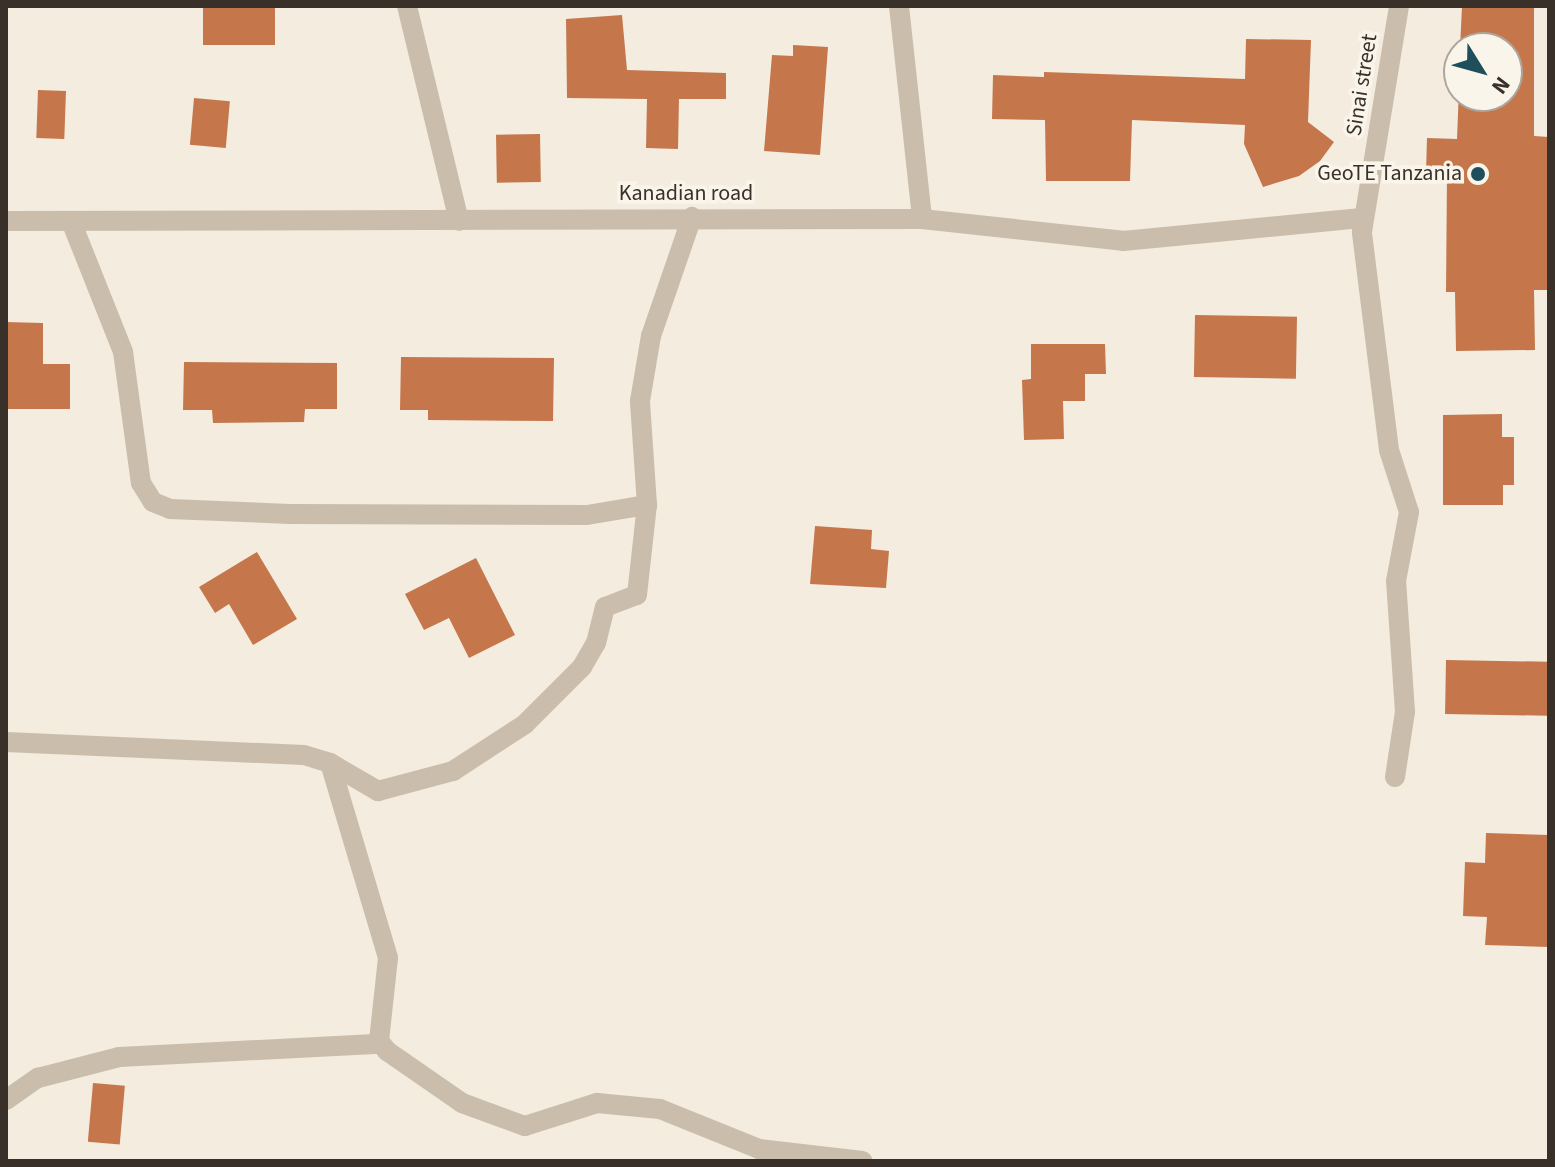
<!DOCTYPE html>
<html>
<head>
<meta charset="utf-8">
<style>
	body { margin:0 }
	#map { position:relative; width:1555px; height:1167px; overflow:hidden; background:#f3ecdf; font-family:"Source Sans 3",sans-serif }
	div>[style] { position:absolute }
	.building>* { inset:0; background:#c5774b; transform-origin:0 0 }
	.minor>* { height:20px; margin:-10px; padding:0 10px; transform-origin:10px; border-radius:10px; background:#cbbdab }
	.dots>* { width:22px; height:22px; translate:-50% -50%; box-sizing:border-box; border:4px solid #faf5eb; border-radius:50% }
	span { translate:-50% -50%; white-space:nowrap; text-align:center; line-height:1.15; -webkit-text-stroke:7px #faf5eb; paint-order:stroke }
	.street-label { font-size:22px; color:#39302a }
	.poi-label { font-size:22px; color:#39302a }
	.right { translate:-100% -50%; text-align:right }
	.frame { position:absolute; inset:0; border:8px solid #39302a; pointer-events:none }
	.north { position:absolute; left:1443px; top:32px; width:80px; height:80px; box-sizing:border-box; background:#faf5eb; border:2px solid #ada69e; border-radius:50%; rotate:127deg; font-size:22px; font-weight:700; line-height:32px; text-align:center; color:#39302a }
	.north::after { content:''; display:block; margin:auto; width:28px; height:36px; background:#1f4f5a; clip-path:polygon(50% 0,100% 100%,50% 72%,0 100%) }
</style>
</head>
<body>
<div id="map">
	<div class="building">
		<div style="left:203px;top:6px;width:72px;height:39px"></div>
		<div style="clip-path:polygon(1462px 6px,1534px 6px,1534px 136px,1549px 137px,1549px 290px,1534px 290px,1535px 350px,1456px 351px,1455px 292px,1446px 292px,1447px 174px,1426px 173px,1427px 138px,1457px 139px,1459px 88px,1459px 96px,1507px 96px,1507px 48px,1460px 48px)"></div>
		<div style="clip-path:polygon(622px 15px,627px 70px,726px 73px,726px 99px,679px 99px,678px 149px,646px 148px,647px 99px,567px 98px,566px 19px)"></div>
		<div style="clip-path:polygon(1246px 39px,1311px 40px,1308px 122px,1334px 142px,1320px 161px,1299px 176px,1263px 187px,1244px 144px,1245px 125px,1132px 120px,1130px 181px,1046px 181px,1045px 120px,992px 119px,993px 75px,1044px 77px,1044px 72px,1245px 79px)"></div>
		<div style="clip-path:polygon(793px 45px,828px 47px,820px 155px,764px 151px,772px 55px,793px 56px)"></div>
		<div style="left:38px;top:90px;width:28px;height:48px;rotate:2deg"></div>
		<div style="left:194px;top:98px;width:36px;height:47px;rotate:5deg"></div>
		<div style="left:540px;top:134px;width:48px;height:44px;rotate:89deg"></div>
		<div style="left:1195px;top:315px;width:102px;height:62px;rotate:1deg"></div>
		<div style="clip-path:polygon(6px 322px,43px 323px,43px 364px,70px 364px,70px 409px,6px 409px)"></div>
		<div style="clip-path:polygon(1031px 344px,1105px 344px,1106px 374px,1085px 374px,1085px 401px,1063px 401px,1064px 439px,1024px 440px,1022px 380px,1031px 379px)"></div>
		<div style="clip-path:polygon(401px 357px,554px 358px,553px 421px,428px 420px,428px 410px,400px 410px)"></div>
		<div style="clip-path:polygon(184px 362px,337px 363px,337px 409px,305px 409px,304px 422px,213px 423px,212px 410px,183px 410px)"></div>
		<div style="clip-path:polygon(1502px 414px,1502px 437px,1514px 437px,1514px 485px,1503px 485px,1503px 505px,1443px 505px,1443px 415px)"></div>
		<div style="clip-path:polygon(815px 526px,872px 530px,871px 549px,889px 551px,886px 588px,810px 584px)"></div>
		<div style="clip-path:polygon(257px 552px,297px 619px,253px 645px,229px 604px,215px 613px,199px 587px)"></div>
		<div style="clip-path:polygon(476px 558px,515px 635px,469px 658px,449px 618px,424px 630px,405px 594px)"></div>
		<div style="left:1446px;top:660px;width:103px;height:54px;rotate:1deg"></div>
		<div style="clip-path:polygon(1486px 833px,1549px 835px,1549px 947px,1485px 945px,1487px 917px,1463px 916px,1465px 862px,1485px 863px)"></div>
		<div style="left:93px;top:1083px;width:32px;height:59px;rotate:5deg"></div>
	</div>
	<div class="minor">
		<div style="left:407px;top:6px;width:221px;rotate:76.4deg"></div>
		<div style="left:899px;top:6px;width:214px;rotate:83.8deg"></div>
		<div style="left:6px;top:221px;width:916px;rotate:-0.13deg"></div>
		<div style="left:922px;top:219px;width:202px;rotate:6.2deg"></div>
		<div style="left:1123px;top:241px;width:242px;rotate:-5.5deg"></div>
		<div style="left:71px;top:221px;width:141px;rotate:68.3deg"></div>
		<div style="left:123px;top:352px;width:132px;rotate:82.2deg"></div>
		<div style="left:141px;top:483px;width:22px;rotate:58deg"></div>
		<div style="left:153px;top:502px;width:18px;rotate:22deg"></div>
		<div style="left:170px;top:509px;width:120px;rotate:2.4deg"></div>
		<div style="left:290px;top:514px;width:297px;rotate:0.2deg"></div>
		<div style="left:587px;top:515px;width:61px;rotate:-9.5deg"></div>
		<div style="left:6px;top:742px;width:298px;rotate:2.5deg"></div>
		<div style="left:304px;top:755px;width:27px;rotate:17deg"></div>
		<div style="left:330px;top:763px;width:56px;rotate:30.3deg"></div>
		<div style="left:378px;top:791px;width:78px;rotate:-14.9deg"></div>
		<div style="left:453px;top:771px;width:86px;rotate:-33.1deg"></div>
		<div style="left:525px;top:724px;width:81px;rotate:-45deg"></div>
		<div style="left:582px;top:667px;width:28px;rotate:-60deg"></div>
		<div style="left:596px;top:643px;width:37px;rotate:-76deg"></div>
		<div style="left:605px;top:607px;width:34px;rotate:-21deg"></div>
		<div style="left:637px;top:595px;width:91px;rotate:-83.7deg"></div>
		<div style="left:647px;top:505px;width:104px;rotate:-93.9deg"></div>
		<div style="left:640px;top:401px;width:66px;rotate:-80.4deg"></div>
		<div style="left:651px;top:336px;width:126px;rotate:-71deg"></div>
		<div style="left:330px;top:763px;width:203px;rotate:73.4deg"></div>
		<div style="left:388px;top:958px;width:83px;rotate:96.2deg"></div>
		<div style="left:379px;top:1041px;width:13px;rotate:51deg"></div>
		<div style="left:387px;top:1051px;width:91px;rotate:34.7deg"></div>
		<div style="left:462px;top:1103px;width:67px;rotate:20.1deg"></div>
		<div style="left:525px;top:1126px;width:76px;rotate:-17.7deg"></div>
		<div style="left:597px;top:1103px;width:63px;rotate:5.4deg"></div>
		<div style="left:660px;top:1109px;width:107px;rotate:22deg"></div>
		<div style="left:759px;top:1149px;width:104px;rotate:6.6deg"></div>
		<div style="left:1395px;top:777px;width:66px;rotate:-81.3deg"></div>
		<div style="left:1405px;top:712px;width:131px;rotate:-93.9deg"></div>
		<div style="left:1396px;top:581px;width:70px;rotate:-79.3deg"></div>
		<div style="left:1409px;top:512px;width:65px;rotate:-107.9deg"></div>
		<div style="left:1389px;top:450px;width:220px;rotate:-97.1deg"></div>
		<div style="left:1362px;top:232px;width:229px;rotate:-80.7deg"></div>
		<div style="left:6px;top:1100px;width:39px;rotate:-35deg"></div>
		<div style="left:38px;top:1078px;width:84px;rotate:-14.5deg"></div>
		<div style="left:119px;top:1057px;width:261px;rotate:-2.9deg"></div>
	</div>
	<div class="dots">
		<div style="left:1478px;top:174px;background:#1f4f5a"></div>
	</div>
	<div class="street-label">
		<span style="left:1362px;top:85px;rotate:-81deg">Sinai street</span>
		<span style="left:686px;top:194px">Kanadian road</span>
	</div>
	<div class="poi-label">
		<span class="right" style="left:1462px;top:174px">GeoTE Tanzania</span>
	</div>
	<div class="frame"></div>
	<div class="north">N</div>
</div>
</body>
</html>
